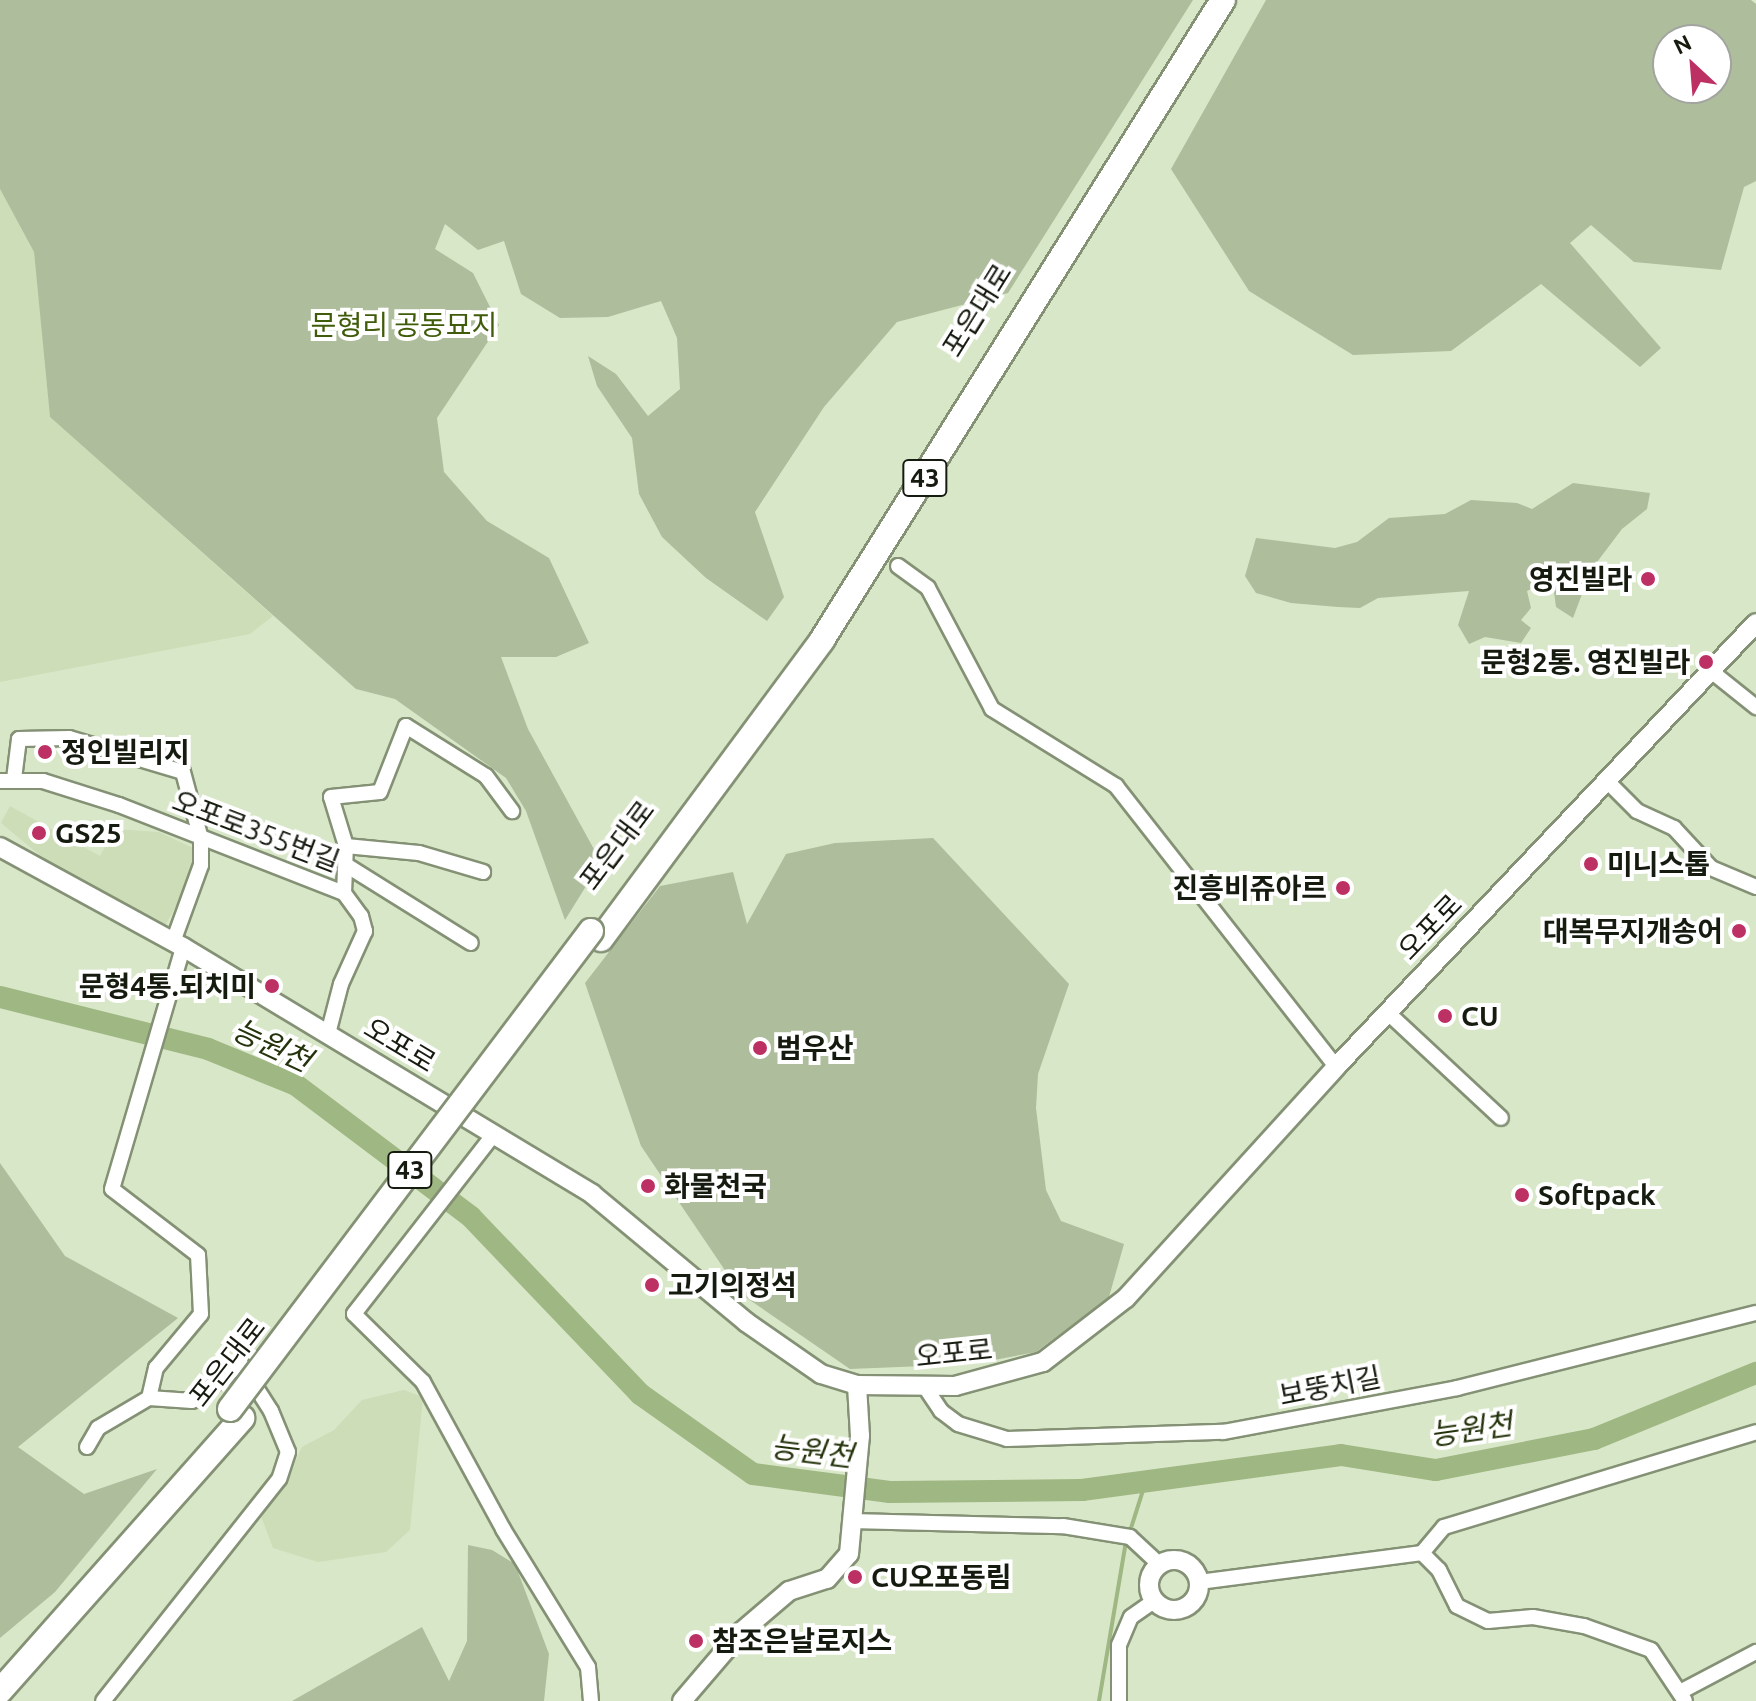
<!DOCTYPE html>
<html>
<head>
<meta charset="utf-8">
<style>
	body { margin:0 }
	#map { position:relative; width:1756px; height:1701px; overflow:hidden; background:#d9e7c9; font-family:Ubuntu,"Noto Sans KR",sans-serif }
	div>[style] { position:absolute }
	.built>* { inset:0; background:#ccddb8 }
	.green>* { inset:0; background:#aebd9c }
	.stream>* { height:4px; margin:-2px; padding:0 2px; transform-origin:2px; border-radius:2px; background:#9fb782 }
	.river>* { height:22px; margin:-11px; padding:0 11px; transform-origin:11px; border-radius:11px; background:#9fb782 }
	.roads { filter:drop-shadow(2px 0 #849175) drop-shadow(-2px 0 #849175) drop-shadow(0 2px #849175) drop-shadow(0 -2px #849175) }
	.street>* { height:14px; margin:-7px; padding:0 7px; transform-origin:7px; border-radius:7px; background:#fff }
	.secondary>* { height:18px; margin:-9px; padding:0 9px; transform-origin:9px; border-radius:9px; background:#fff }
	.secondary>.ring { margin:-9px; padding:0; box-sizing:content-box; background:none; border:18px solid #fff; border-radius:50% }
	.highway>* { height:24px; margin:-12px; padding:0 12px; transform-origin:12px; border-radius:12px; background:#fff }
	.bridges { filter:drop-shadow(2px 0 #849175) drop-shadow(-2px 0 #849175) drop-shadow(0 2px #849175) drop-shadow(0 -2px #849175) }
	.highway-bridge>* { height:24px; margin:-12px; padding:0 12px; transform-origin:12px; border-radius:12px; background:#fff }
	.dots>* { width:22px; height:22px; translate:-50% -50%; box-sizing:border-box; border:4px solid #fff; border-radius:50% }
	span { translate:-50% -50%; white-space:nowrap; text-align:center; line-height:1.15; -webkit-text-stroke:8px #fff; paint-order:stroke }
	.shield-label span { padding:2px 6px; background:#fff; border:2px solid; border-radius:6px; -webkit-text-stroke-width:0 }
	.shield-label { font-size:26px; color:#161b10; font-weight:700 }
	.street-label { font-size:28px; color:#161b10 }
	.park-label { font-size:28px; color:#405c0a }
	.poi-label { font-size:28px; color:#161b10; font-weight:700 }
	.right { translate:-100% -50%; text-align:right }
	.left { translate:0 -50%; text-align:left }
	.water-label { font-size:30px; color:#24330b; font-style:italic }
	.north { position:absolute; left:1652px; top:24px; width:80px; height:80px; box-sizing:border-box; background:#fff; border:2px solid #a2a49f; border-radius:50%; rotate:334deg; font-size:22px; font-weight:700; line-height:32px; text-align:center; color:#161b10 }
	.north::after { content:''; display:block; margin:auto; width:28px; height:36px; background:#bd3064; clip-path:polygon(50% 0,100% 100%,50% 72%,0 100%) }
</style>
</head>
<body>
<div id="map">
	<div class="built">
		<div style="clip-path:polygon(0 189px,34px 252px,50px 417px,273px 616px,250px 634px,0 682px)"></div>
		<div style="clip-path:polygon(10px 806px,100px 856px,115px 829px,159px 832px,193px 848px,190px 881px,166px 924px,48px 862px,1px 823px)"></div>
		<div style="clip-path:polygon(404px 1390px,423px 1397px,410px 1530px,386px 1552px,318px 1562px,273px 1548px,261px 1516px,283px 1488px,302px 1447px,334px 1430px,362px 1400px)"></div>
	</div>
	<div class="green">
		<div style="clip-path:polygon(0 0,1193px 0,1008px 293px,897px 322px,824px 407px,755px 512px,784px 597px,767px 621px,706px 578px,662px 537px,639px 494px,632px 438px,597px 386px,588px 356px,616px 374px,648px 416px,680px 389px,677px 338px,661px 301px,608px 317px,560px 318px,521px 294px,504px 241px,478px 250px,445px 224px,435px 249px,473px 273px,499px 325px,437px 418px,444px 472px,487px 521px,549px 558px,589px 643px,556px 657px,501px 657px,528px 729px,601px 862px,565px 920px,526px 811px,506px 778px,395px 699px,356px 689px,50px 417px,34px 252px,0 189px)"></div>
		<div style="clip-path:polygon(evenodd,1266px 0,1751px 0,1756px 4px,1756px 181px,1744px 187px,1721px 270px,1634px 262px,1591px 225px,1570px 243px,1661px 348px,1640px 367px,1541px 284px,1451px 351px,1353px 355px,1249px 291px,1171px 169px,1266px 0,1668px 40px,1716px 40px,1716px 88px,1668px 88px,1668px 40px)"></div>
		<div style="clip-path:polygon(1573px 483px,1650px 493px,1647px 509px,1622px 529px,1591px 570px,1573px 618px,1556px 607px,1554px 592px,1537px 586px,1527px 591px,1531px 608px,1521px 620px,1531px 628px,1521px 643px,1485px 637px,1469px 644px,1458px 625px,1469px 591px,1378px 598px,1360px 608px,1338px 607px,1291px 603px,1256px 593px,1245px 576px,1256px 538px,1335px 548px,1357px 542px,1389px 518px,1445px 514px,1471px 500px,1517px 503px,1532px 509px)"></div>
		<div style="clip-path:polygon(933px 838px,1069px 984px,1038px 1074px,1036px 1108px,1046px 1190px,1061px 1221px,1124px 1244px,1109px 1297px,1036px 1352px,973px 1364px,850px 1369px,741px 1294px,641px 1146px,585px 983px,660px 886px,733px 872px,747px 924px,786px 854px,835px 843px)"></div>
		<div style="clip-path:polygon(0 1163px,65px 1256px,178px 1318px,18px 1447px,84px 1494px,157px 1469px,55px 1592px,0 1638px)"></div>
		<div style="clip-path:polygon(468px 1545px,492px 1550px,515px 1564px,549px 1654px,544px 1701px,292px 1701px,422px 1627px,449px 1681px,467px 1641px)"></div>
	</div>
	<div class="stream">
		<div style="left:1099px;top:1701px;width:156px;rotate:-80.4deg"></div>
		<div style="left:1125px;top:1547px;width:66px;rotate:-72.4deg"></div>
	</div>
	<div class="river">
		<div style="left:0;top:997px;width:214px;rotate:14deg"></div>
		<div style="left:208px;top:1049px;width:95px;rotate:22.2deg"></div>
		<div style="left:296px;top:1085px;width:219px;rotate:37deg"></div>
		<div style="left:471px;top:1217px;width:245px;rotate:46.3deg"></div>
		<div style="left:640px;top:1394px;width:138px;rotate:35.3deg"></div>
		<div style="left:753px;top:1474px;width:138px;rotate:7.5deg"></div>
		<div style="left:890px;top:1492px;width:192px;rotate:-0.6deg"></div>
		<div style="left:1082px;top:1490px;width:261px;rotate:-7.7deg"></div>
		<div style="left:1341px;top:1455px;width:96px;rotate:9deg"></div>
		<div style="left:1436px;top:1470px;width:161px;rotate:-11.1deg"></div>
		<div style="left:1594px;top:1439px;width:175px;rotate:-22.2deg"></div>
	</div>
	<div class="roads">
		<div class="street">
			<div style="left:898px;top:566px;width:37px;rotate:36deg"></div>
			<div style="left:928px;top:588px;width:137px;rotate:62.1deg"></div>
			<div style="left:992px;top:709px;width:146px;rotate:31.8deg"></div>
			<div style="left:1116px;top:786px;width:357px;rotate:51.9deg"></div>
			<div style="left:1711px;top:671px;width:58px;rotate:38.7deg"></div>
			<div style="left:14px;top:779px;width:40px;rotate:-82.9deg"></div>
			<div style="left:19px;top:739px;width:50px;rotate:-1.1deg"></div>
			<div style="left:69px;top:738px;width:119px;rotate:16.6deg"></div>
			<div style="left:183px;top:772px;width:69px;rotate:75deg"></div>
			<div style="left:201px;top:839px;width:26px;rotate:90deg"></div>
			<div style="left:201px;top:865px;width:82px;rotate:110deg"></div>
			<div style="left:0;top:781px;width:43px"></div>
			<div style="left:43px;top:781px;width:80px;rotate:17.5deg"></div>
			<div style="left:119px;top:805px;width:242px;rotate:21.4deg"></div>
			<div style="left:344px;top:893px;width:29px;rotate:54deg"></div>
			<div style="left:361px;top:916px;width:16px;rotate:75deg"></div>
			<div style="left:365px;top:931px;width:58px;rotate:114.4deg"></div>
			<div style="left:341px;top:984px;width:52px;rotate:104.6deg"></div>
			<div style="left:1608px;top:782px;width:41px;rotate:45deg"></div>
			<div style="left:1637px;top:811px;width:41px;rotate:24.7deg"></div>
			<div style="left:1674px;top:828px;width:54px;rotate:47.2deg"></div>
			<div style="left:1711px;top:868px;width:49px;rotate:22.9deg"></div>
			<div style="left:346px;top:846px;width:73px;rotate:5.5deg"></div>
			<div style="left:419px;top:853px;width:67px;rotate:16.5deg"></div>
			<div style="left:346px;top:865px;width:147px;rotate:32deg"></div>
			<div style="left:344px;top:893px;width:47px;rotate:-87.6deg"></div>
			<div style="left:346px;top:846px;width:51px;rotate:-107deg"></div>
			<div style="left:331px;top:797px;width:49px;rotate:-5.8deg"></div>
			<div style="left:380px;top:792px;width:71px;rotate:-68.5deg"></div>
			<div style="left:406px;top:726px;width:94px;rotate:32deg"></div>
			<div style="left:486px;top:776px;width:44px;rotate:53.4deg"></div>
			<div style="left:1388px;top:1013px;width:154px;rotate:42.9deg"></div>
			<div style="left:494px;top:1134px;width:228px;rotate:127.9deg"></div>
			<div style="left:354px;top:1314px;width:97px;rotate:44.6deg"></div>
			<div style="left:423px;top:1382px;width:167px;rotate:61.4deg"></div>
			<div style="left:503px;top:1529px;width:162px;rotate:58.4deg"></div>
			<div style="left:588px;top:1667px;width:34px;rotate:85deg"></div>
			<div style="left:925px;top:1387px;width:29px;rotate:56deg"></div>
			<div style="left:941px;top:1411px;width:21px;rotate:37deg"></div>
			<div style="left:958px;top:1424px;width:51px;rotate:17deg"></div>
			<div style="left:1007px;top:1439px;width:216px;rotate:-1.9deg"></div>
			<div style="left:1223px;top:1432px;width:238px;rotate:-10.6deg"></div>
			<div style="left:1457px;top:1388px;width:308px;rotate:-14.1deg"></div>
			<div style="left:149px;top:1398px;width:31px;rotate:-77deg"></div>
			<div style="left:156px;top:1368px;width:70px;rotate:-50.2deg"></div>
			<div style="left:201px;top:1314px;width:59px;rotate:-92.9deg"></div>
			<div style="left:198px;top:1255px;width:108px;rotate:-142.5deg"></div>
			<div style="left:112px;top:1189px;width:252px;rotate:-73.6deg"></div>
			<div style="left:87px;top:1447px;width:22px;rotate:-60deg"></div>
			<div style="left:98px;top:1428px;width:59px;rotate:-30.5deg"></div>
			<div style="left:149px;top:1398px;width:43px;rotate:4deg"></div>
			<div style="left:192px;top:1401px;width:61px;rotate:-37.1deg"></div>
			<div style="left:241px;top:1364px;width:56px;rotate:57.4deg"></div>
			<div style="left:271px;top:1411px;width:44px;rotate:67.5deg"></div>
			<div style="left:288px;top:1452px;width:28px;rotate:108deg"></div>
			<div style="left:279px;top:1479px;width:283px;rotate:128.4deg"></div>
			<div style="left:851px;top:1521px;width:212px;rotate:1.4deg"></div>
			<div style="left:1063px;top:1526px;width:68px;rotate:9.3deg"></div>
			<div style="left:1130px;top:1537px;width:41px;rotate:43deg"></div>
			<div style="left:1422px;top:1553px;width:34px;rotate:-50deg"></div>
			<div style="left:1444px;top:1527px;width:326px;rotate:-16.9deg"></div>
			<div style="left:1199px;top:1582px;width:225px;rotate:-7.4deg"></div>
			<div style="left:1422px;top:1553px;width:24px;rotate:45deg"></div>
			<div style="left:1439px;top:1570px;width:40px;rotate:63.4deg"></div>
			<div style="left:1457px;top:1606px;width:34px;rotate:26deg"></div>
			<div style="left:1488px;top:1621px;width:45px;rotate:-5.1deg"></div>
			<div style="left:1533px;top:1617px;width:52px;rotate:10deg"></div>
			<div style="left:1584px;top:1626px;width:71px;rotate:19.7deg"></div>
			<div style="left:1651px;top:1650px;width:61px;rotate:56.3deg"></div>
			<div style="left:1680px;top:1692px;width:86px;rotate:-27.8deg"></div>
			<div style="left:1119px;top:1701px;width:56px;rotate:-90deg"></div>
			<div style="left:1119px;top:1645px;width:30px;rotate:-67deg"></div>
			<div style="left:1131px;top:1617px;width:28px;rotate:-35deg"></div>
		</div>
		<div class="secondary">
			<div style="left:0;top:847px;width:209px;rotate:28.7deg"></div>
			<div style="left:183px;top:947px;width:478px;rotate:31.1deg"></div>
			<div style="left:592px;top:1194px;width:200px;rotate:39.7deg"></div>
			<div style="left:746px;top:1322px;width:91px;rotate:34.7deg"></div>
			<div style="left:821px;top:1374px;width:38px;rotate:17deg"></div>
			<div style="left:857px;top:1385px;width:98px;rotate:0.6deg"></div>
			<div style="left:955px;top:1386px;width:91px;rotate:-15.3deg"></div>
			<div style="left:1043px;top:1362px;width:105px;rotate:-37.6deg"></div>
			<div style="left:1126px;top:1298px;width:312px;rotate:-47.7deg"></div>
			<div style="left:1336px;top:1067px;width:611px;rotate:-46.59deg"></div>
			<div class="ring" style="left:1149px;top:1560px;width:32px;height:32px"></div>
			<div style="left:682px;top:1701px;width:91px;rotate:-49.5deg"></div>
			<div style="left:741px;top:1632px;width:63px;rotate:-40.5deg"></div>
			<div style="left:789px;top:1591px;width:40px;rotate:-18deg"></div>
			<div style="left:827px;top:1579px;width:33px;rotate:-49deg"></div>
			<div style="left:849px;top:1554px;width:119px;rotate:-84.7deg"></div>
			<div style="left:860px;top:1436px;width:51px;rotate:-93.4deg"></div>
		</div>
		<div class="highway">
			<div style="left:601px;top:939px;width:372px;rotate:-53.5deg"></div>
			<div style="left:822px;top:640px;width:755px;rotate:-57.93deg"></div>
			<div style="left:0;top:1691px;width:365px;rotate:-48.4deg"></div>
		</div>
	</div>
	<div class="bridges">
		<div class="highway-bridge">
			<div style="left:230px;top:1409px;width:599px;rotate:-52.94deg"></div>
		</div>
	</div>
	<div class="dots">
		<div style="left:1648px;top:579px;background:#bd3064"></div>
		<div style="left:1706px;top:662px;background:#bd3064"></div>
		<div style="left:45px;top:752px;background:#bd3064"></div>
		<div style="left:39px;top:833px;background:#bd3064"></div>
		<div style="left:1591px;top:864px;background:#bd3064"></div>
		<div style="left:1343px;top:888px;background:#bd3064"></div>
		<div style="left:1739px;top:931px;background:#bd3064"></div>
		<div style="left:272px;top:986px;background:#bd3064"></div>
		<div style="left:1445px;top:1016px;background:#bd3064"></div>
		<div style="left:760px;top:1048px;background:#bd3064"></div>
		<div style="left:648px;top:1186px;background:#bd3064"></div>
		<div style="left:1522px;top:1195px;background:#bd3064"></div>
		<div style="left:652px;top:1285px;background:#bd3064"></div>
		<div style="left:855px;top:1577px;background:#bd3064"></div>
		<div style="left:696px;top:1641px;background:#bd3064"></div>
	</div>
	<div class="shield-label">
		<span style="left:925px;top:478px">43</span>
		<span style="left:410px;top:1170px">43</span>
	</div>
	<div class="street-label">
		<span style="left:977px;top:310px;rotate:-58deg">포은대로</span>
		<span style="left:256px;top:831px;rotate:21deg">오포로355번길</span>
		<span style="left:617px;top:845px;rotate:-53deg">포은대로</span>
		<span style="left:1430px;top:927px;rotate:-46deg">오포로</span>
		<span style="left:400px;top:1045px;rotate:31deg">오포로</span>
		<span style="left:954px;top:1353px;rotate:-6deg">오포로</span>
		<span style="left:227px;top:1362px;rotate:-52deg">포은대로</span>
		<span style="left:1330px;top:1386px;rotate:-11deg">보뚱치길</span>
	</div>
	<div class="park-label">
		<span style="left:404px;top:325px">문형리 공동묘지</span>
	</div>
	<div class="poi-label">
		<span class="right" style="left:1632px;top:579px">영진빌라</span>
		<span class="right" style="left:1690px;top:662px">문형2통. 영진빌라</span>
		<span class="left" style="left:61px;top:752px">정인빌리지</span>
		<span class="left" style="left:55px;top:833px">GS25</span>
		<span class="left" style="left:1607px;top:864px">미니스톱</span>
		<span class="right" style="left:1327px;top:888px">진흥비쥬아르</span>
		<span class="right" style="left:1723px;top:931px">대복무지개송어</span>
		<span class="right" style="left:256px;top:986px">문형4통.되치미</span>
		<span class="left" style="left:1461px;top:1016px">CU</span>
		<span class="left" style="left:776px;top:1048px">범우산</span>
		<span class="left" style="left:664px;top:1186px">화물천국</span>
		<span class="left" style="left:1538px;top:1195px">Softpack</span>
		<span class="left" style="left:668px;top:1285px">고기의정석</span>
		<span class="left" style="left:871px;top:1577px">CU오포동림</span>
		<span class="left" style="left:712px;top:1641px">참조은날로지스</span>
	</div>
	<div class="water-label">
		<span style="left:272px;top:1045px;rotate:25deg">능원천</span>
		<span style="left:1471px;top:1429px;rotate:-8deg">능원천</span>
		<span style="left:812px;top:1451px;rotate:7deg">능원천</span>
	</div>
	<div class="north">N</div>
</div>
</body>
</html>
